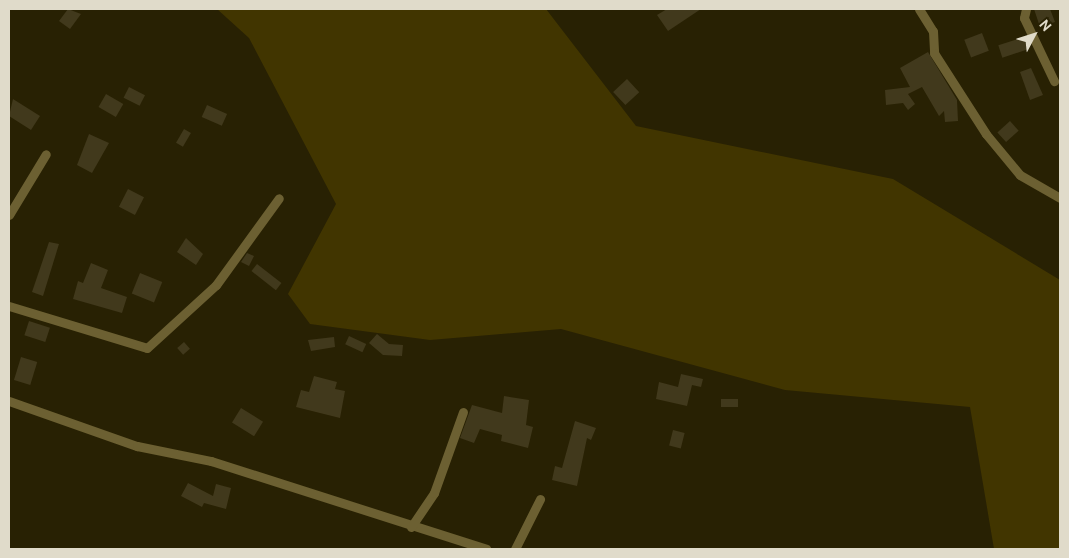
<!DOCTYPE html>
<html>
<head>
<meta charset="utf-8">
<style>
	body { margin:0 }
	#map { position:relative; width:1069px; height:558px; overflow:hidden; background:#282103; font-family:Cabin,sans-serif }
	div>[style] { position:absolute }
	.green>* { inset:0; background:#413500 }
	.building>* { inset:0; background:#41391c; transform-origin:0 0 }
	.minor>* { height:9px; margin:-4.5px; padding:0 4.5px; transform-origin:4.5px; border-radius:4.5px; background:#6c6032 }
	span { translate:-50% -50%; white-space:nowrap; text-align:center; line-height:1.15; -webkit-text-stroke:5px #282103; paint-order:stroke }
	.frame { position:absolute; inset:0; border:10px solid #e0dbca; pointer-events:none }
	.north { position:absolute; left:1009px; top:10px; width:50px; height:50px; -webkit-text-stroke:4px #282103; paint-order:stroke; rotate:50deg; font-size:14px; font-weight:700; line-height:20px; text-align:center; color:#e0dbca }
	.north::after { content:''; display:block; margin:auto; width:18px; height:22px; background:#e0dbca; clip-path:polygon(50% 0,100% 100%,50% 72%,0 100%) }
</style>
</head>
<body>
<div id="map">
	<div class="green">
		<div style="clip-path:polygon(217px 9px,546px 9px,636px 126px,893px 179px,1060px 280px,1060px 549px,994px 549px,970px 407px,785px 390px,561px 329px,430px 340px,310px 324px,288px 294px,336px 204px,249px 38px)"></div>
	</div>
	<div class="building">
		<div style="clip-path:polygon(68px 9px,81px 14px,70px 29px,59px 21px)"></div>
		<div style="clip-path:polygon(667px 9px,701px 9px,668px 31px,657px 15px)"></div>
		<div style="clip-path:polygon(1034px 9px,1050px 9px,1055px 22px,1040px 27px)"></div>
		<div style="left:982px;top:33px;width:19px;height:19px;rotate:69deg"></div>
		<div style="left:1024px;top:37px;width:13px;height:27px;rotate:72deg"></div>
		<div style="clip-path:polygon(928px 52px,957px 100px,958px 121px,945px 122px,944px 111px,939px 116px,922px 87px,908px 94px,915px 104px,908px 110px,903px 103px,886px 105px,885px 90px,910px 87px,900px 68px)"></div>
		<div style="clip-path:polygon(1031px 68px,1043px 95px,1030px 100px,1020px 72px)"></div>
		<div style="left:627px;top:79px;width:18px;height:19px;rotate:47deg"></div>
		<div style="left:129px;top:87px;width:18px;height:12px;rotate:27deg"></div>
		<div style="left:106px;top:94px;width:20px;height:15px;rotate:30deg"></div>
		<div style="clip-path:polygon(13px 99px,40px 116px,31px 130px,9px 116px)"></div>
		<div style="left:207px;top:105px;width:22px;height:13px;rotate:24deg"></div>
		<div style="left:1010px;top:121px;width:13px;height:17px;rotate:48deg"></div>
		<div style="left:184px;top:129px;width:8px;height:16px;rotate:30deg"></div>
		<div style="clip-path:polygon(89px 134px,109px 143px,92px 173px,77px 165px)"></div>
		<div style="left:128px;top:189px;width:18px;height:20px;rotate:27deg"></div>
		<div style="clip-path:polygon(186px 238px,203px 254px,196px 265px,177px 252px)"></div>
		<div style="clip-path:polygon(49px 242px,59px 244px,43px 296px,32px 292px)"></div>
		<div style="clip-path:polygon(247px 253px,254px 256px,249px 266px,241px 262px)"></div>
		<div style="clip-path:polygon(91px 263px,108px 270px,101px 288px,127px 297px,122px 313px,73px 299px,78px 281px,83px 283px)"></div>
		<div style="left:257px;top:264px;width:31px;height:9px;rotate:38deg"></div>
		<div style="left:140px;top:273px;width:24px;height:22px;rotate:22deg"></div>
		<div style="left:29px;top:321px;width:22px;height:15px;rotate:18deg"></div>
		<div style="clip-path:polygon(377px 334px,389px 344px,403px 345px,402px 356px,383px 355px,369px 343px)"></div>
		<div style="left:349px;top:336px;width:19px;height:9px;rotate:25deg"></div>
		<div style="clip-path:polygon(334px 337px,335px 347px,311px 351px,308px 340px)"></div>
		<div style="left:184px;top:342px;width:9px;height:9px;rotate:49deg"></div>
		<div style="left:21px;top:357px;width:17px;height:24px;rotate:17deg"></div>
		<div style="clip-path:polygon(681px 374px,703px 379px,701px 387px,692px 385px,687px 406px,656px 399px,659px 382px,678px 387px)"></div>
		<div style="clip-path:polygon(314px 376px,337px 382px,335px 389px,345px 391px,340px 418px,296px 407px,301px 390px,309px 392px)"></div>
		<div style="clip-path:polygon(504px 396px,529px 400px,526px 425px,533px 427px,528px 448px,501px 441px,502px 435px,480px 429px,474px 443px,460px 438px,472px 405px,502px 413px)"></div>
		<div style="left:738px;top:399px;width:8px;height:17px;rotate:90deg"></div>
		<div style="left:241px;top:408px;width:26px;height:17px;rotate:32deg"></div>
		<div style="clip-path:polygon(575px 421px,596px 428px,591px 440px,587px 438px,577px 486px,552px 480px,555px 466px,562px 468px)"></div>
		<div style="left:673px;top:430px;width:12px;height:16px;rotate:14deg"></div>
		<div style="clip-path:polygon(188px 483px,213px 496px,216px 484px,231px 488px,226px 509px,204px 503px,202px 507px,181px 496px)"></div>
	</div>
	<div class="minor">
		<div style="left:919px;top:9px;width:26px;rotate:58deg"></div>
		<div style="left:933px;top:31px;width:22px;rotate:87deg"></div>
		<div style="left:934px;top:53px;width:96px;rotate:57.3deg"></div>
		<div style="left:986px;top:134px;width:53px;rotate:50.3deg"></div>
		<div style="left:1020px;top:175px;width:46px;rotate:29.9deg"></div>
		<div style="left:1026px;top:9px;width:9px;rotate:103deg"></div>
		<div style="left:1024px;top:18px;width:70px;rotate:64.5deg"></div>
		<div style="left:9px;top:215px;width:71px;rotate:-58.8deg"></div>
		<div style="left:9px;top:306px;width:144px;rotate:16.9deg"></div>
		<div style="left:147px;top:348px;width:93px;rotate:-42.4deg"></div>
		<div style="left:216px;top:285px;width:107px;rotate:-54.1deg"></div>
		<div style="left:9px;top:401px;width:136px;rotate:19.4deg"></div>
		<div style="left:137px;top:446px;width:76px;rotate:11.5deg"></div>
		<div style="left:211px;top:461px;width:289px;rotate:17.7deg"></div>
		<div style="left:411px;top:527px;width:41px;rotate:-55.9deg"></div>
		<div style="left:434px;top:493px;width:86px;rotate:-70.3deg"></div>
		<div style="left:515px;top:549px;width:56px;rotate:-63.4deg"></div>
	</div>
	<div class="frame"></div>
	<div class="north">N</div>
</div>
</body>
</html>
